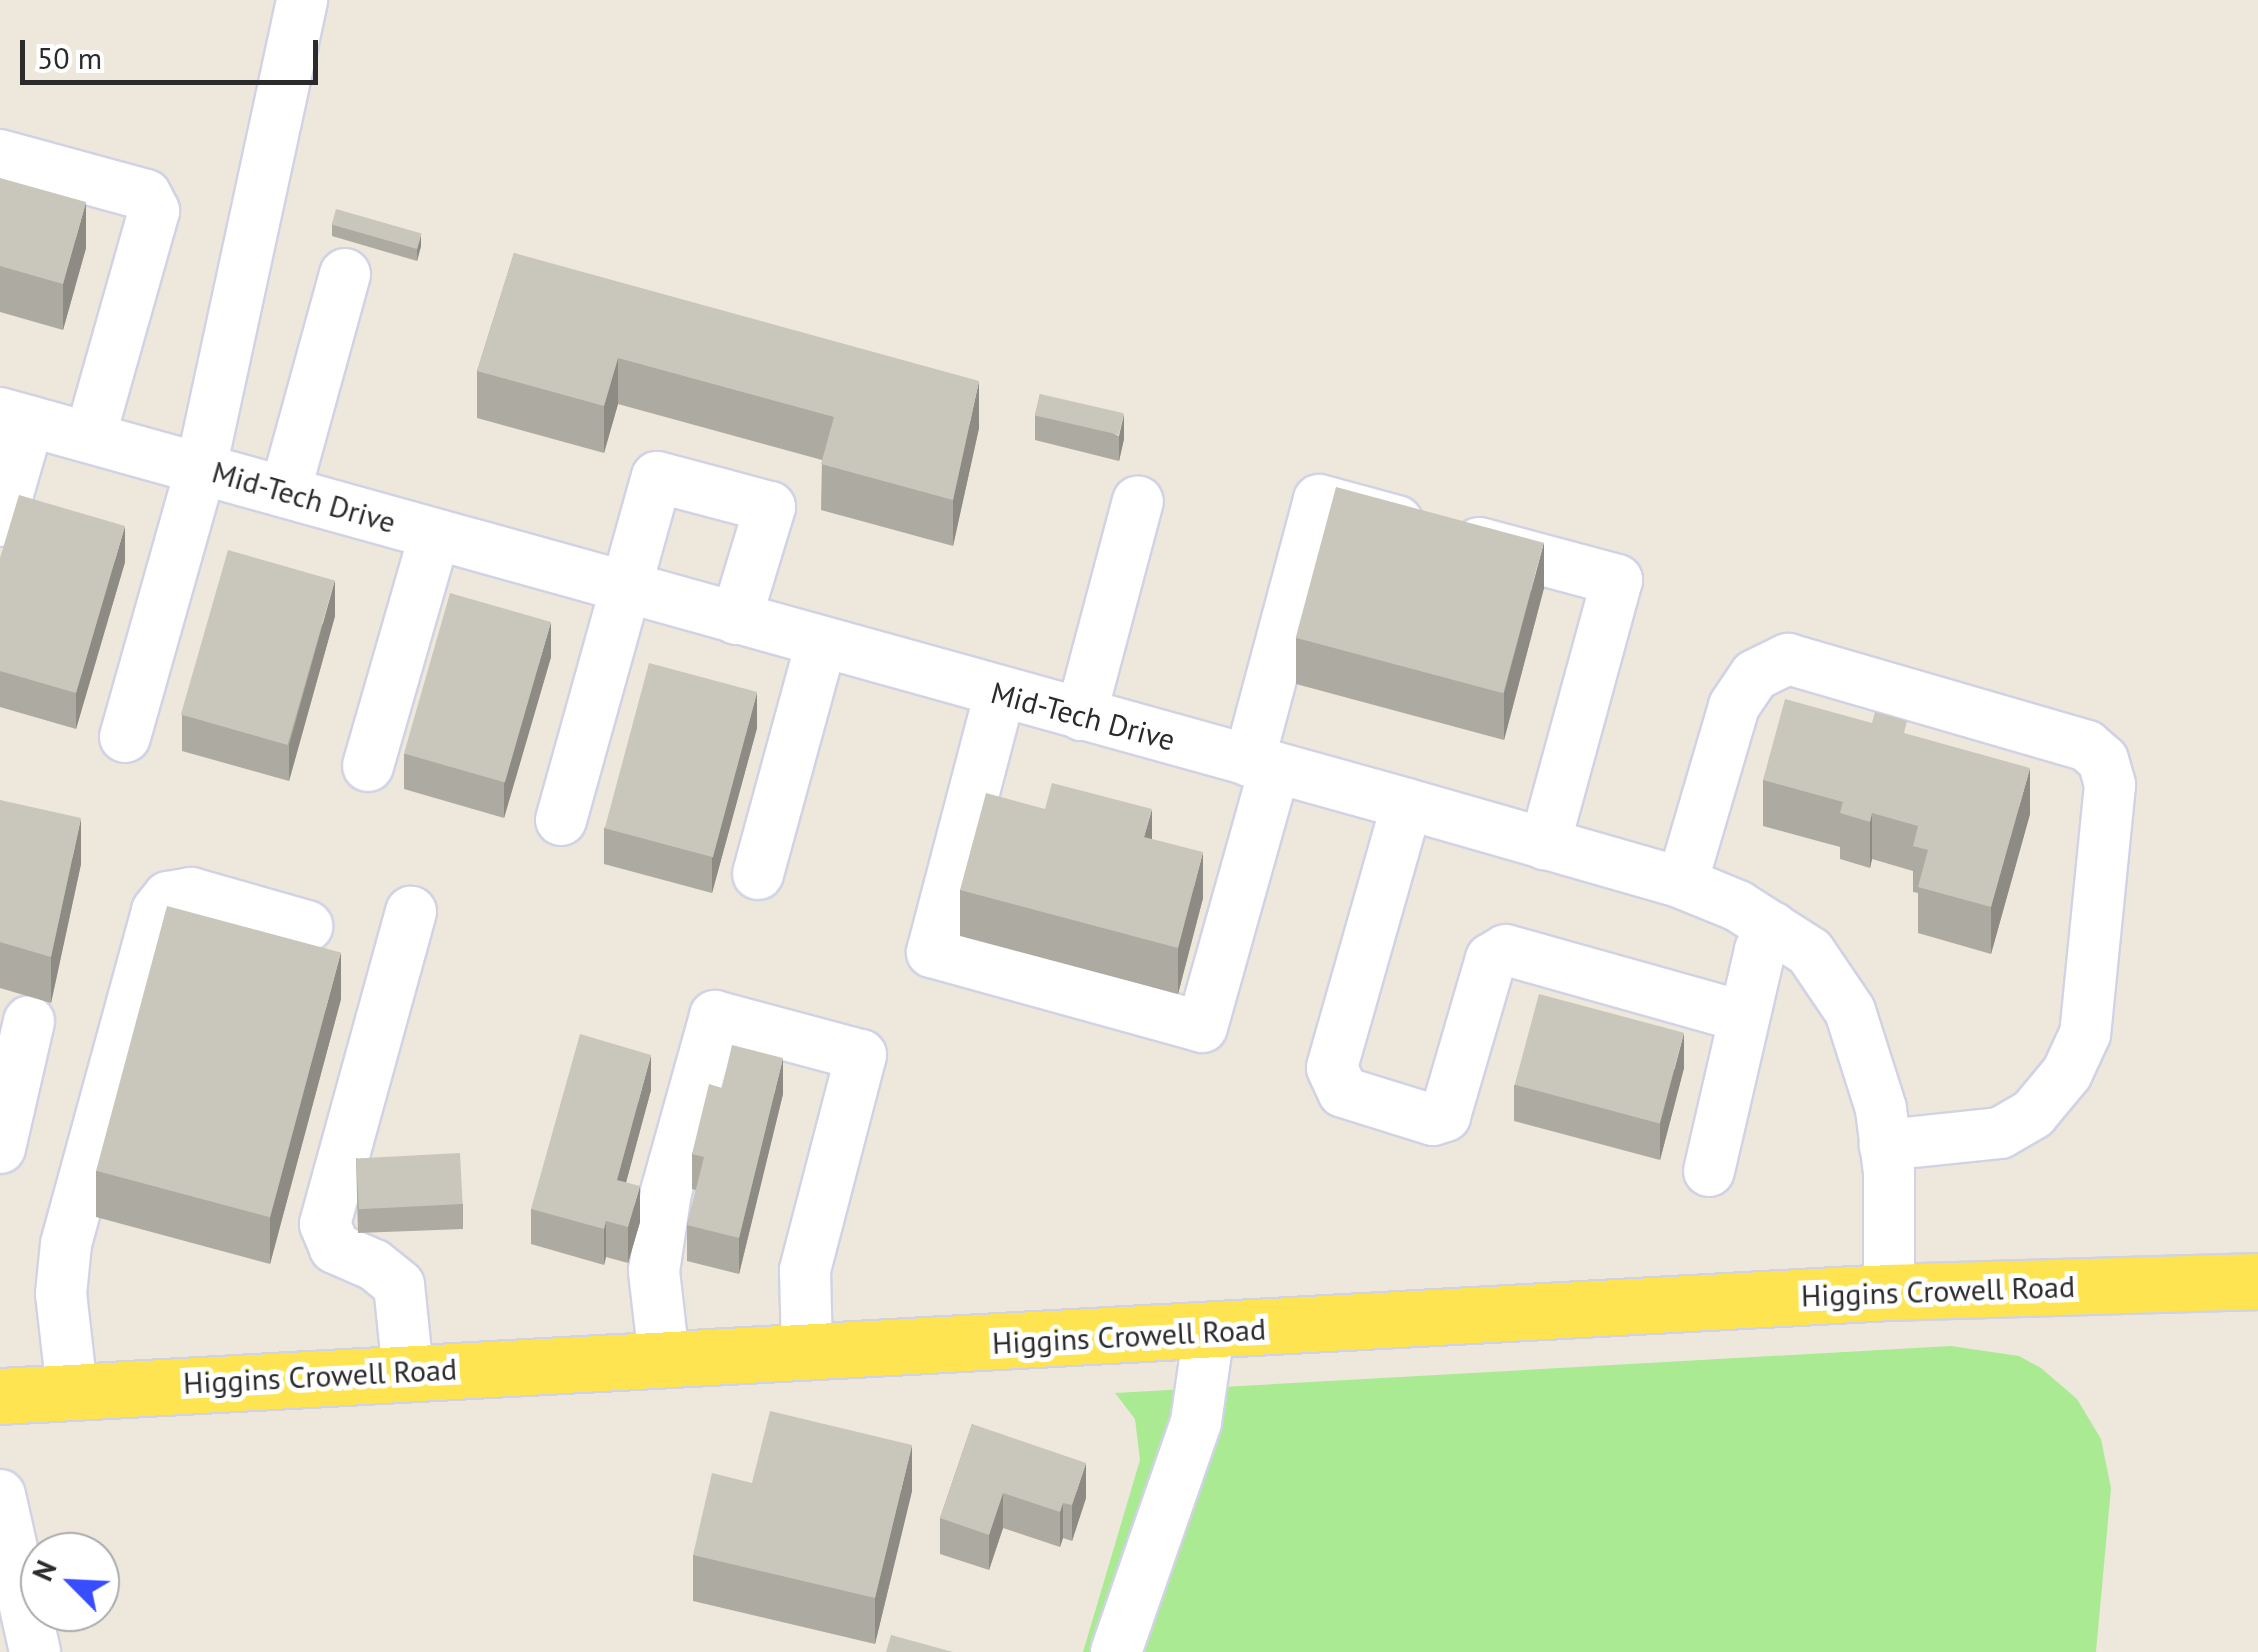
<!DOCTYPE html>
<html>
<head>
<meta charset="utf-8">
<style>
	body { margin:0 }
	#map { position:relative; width:2258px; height:1652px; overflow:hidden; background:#eee8dc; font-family:"PT Sans",sans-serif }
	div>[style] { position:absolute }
	.green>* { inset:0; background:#aaea93 }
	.roads { filter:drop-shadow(2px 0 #d1d3e5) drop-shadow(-2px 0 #d1d3e5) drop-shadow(0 2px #d1d3e5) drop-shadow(0 -2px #d1d3e5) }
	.minor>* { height:50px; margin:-25px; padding:0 25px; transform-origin:25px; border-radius:25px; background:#fff }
	.major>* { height:55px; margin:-27.5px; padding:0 27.5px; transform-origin:27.5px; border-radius:27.5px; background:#fee451 }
	.wall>* { inset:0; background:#adaaa1 }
	.shaded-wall>* { inset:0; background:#8d8b83 }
	.building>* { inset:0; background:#c9c6bb; transform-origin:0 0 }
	span { translate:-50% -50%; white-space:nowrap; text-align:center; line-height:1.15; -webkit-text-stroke:10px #fff; paint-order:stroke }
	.street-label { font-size:30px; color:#2b2b2b }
	.north { position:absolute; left:20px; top:1532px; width:100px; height:100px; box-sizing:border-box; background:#fff; border:2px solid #aaa; border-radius:50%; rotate:294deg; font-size:28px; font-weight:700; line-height:40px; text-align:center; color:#2b2b2b }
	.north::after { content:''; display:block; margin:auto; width:35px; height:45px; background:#384dff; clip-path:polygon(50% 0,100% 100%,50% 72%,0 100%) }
	.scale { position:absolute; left:20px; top:40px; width:298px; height:45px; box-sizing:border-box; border:5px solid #2b2b2b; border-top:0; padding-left:12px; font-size:30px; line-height:35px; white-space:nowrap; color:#2b2b2b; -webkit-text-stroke:8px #fff; paint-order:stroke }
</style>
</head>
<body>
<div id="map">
	<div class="green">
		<div style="clip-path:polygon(1951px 1346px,2019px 1356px,2041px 1368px,2077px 1399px,2101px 1439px,2111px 1488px,2096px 1652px,1083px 1652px,1140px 1460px,1135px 1419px,1115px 1393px)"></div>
	</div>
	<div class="roads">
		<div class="minor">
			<div style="left:0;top:155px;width:151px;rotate:15.3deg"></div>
			<div style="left:146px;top:195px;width:18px;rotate:63deg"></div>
			<div style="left:154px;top:211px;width:235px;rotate:105.8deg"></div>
			<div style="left:0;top:413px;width:1460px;rotate:15.53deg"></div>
			<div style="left:1407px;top:804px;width:286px;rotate:16deg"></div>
			<div style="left:1682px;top:883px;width:61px;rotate:22.3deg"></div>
			<div style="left:1738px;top:906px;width:85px;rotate:32.6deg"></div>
			<div style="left:1810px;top:952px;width:71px;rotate:55.9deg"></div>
			<div style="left:1850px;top:1011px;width:103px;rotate:72.4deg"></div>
			<div style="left:1881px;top:1109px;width:64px;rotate:82.8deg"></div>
			<div style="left:1889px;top:1172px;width:120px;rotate:90deg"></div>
			<div style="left:285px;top:492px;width:226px;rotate:-74.6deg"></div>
			<div style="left:0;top:521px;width:104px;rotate:-73.8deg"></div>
			<div style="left:1479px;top:543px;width:143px;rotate:15deg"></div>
			<div style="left:1617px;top:580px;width:274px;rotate:105.3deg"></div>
			<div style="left:1000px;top:693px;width:268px;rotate:104.7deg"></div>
			<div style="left:932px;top:952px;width:280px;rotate:15.5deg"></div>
			<div style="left:1202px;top:1027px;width:269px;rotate:-74.3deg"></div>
			<div style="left:1081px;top:715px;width:221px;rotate:-75.1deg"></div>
			<div style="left:125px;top:737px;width:280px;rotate:-74.2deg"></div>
			<div style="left:201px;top:468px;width:479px;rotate:-77.8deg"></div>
			<div style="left:1249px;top:761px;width:270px;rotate:-75deg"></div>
			<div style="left:1319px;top:500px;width:81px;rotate:15.1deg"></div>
			<div style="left:368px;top:766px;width:241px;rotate:-73.9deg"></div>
			<div style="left:1407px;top:804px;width:274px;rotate:105.9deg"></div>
			<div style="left:1332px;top:1068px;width:26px;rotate:65deg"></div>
			<div style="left:1343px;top:1092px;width:94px;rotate:17.3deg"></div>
			<div style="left:1433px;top:1120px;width:13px;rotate:-18deg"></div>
			<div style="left:1445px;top:1116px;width:164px;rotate:-73.7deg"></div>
			<div style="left:1491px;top:959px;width:17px;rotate:-31deg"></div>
			<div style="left:1506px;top:950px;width:247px;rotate:15.7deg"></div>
			<div style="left:561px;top:820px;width:356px;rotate:-74.4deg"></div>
			<div style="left:657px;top:477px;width:117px;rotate:14.9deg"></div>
			<div style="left:770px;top:507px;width:117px;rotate:106.9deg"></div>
			<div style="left:758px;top:874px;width:239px;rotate:-74.7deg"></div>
			<div style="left:1682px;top:883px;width:184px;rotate:-73.6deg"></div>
			<div style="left:1734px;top:706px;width:37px;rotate:-56deg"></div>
			<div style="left:1755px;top:675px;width:37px;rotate:-26deg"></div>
			<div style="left:1788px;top:659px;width:311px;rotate:16.2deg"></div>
			<div style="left:2087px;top:746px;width:21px;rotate:41deg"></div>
			<div style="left:2103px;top:760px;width:26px;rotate:74deg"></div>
			<div style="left:2110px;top:785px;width:250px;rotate:95.7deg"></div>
			<div style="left:2085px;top:1034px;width:43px;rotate:114.8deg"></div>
			<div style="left:2067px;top:1073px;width:53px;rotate:129.7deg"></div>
			<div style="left:2033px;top:1114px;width:38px;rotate:150deg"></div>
			<div style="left:2000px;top:1133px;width:116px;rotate:174deg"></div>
			<div style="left:0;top:1148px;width:130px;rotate:-77.1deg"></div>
			<div style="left:1709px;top:1171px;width:227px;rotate:-77deg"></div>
			<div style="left:1760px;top:950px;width:26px;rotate:-62deg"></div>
			<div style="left:664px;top:1358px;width:88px;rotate:-96.6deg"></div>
			<div style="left:654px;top:1271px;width:80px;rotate:-81.4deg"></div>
			<div style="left:666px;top:1192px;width:183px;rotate:-74.4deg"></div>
			<div style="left:715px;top:1016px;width:151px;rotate:15deg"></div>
			<div style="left:861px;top:1055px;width:222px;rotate:104.6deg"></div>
			<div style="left:805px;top:1270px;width:81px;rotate:88.6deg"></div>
			<div style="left:408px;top:1372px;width:87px;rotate:-95.9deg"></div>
			<div style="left:399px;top:1285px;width:32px;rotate:-141deg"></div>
			<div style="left:374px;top:1265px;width:43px;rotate:-156.4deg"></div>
			<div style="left:335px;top:1248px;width:26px;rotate:-113deg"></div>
			<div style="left:325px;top:1224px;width:324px;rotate:-74.6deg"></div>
			<div style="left:72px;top:1390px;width:97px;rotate:-96.5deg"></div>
			<div style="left:61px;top:1294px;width:50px;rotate:-84.3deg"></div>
			<div style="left:66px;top:1244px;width:345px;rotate:-74.7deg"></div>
			<div style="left:157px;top:911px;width:18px;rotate:-52deg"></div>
			<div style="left:168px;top:897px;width:23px;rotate:-10deg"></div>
			<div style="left:191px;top:893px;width:121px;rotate:15.9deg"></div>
			<div style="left:0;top:1495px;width:161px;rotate:77.4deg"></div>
			<div style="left:1116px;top:1652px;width:244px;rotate:-70.8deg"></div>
			<div style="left:1196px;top:1422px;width:91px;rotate:-81.8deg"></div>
		</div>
		<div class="major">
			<div style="left:0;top:1396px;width:1892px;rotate:-3.15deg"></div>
			<div style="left:1889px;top:1292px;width:369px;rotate:-1.7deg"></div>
		</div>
	</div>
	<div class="wall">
		<div style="clip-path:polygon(0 178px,86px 248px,63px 330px,0 312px)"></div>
		<div style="clip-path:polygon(332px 224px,421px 246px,417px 261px,332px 236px)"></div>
		<div style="clip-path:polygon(514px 253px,979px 428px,953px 546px,821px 510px,822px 460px,618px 404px,604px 453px,477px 418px,477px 371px)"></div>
		<div style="clip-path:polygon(1040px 394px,1124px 439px,1119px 461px,1035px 440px,1035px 415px)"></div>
		<div style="clip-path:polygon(0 558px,125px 562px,76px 729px,0 707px)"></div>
		<div style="clip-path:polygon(1544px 588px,1504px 740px,1296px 684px,1296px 638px)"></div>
		<div style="clip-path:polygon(335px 616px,289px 781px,182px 751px,182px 715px)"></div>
		<div style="clip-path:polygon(551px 657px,504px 818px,404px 789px,404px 754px)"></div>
		<div style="clip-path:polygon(757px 728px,712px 893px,604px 864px,604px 828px)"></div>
		<div style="clip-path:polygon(1907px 734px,2030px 814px,1991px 954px,1918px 933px,1918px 893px,1913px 892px,1913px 871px,1872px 859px,1870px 868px,1840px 859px,1840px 847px,1763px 826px,1763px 780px)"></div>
		<div style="clip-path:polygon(0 800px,81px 864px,51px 1003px,0 988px)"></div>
		<div style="clip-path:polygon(1045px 809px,1152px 839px,1203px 898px,1178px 994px,960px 936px,960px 890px)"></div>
		<div style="clip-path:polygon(341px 999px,270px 1264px,96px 1217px,96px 1171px)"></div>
		<div style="clip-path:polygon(1684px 1068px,1660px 1160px,1514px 1121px,1514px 1085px)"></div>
		<div style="clip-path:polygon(722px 1088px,783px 1094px,739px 1274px,687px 1261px,687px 1225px,696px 1190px,692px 1189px,692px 1154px)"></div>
		<div style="clip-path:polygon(651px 1090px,626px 1182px,640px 1222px,628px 1263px,606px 1257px,604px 1265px,531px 1244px,531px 1209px)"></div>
		<div style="clip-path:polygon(356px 1158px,463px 1204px,463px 1229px,358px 1233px)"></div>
		<div style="clip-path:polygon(972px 1424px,1086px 1498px,1072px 1541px,1063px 1538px,1060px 1547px,1003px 1528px,989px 1570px,940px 1554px,940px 1518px)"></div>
		<div style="clip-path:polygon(752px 1483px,912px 1491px,875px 1644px,693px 1601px,693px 1555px)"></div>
	</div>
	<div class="shaded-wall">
		<div style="clip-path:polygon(86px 202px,86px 248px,63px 330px,63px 284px)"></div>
		<div style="clip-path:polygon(421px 234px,421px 246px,417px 261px,417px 248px)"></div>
		<div style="clip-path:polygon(618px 358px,618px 404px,604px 453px,604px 406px)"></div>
		<div style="clip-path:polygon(979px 381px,979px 428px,953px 546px,953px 500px)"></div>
		<div style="clip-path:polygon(1124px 414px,1124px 439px,1119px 461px,1119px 436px)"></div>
		<div style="clip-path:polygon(125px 526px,125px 562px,76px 729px,76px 693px)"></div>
		<div style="clip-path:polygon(1544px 542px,1544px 588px,1504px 740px,1504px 693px)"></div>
		<div style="clip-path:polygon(335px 580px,335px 616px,289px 781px,289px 745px)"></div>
		<div style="clip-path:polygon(551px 622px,551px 657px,504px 818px,504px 783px)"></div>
		<div style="clip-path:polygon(757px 692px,757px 728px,712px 893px,712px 858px)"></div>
		<div style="clip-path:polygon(2030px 768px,2030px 814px,1991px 954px,1991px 907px)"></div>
		<div style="clip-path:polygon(1152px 809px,1152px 855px,1144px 837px)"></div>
		<div style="clip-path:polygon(1872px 813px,1872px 859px,1870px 868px,1870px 822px)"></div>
		<div style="clip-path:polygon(81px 818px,81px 864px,51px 1003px,51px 957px)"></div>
		<div style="clip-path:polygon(1203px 852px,1203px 898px,1178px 994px,1178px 948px)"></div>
		<div style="clip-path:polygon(341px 952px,341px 999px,270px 1264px,270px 1218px)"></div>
		<div style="clip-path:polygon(1684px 1033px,1684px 1068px,1660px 1160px,1660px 1124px)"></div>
		<div style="clip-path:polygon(651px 1055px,651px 1090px,617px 1216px,617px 1180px)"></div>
		<div style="clip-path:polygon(783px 1058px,783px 1094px,739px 1274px,739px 1238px)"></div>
		<div style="clip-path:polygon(640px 1186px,640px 1222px,628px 1263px,628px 1227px)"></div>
		<div style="clip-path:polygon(606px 1221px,606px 1257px,604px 1265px,604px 1229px)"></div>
		<div style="clip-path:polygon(912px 1445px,912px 1491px,875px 1644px,875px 1598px)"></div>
		<div style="clip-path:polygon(1086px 1463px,1086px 1498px,1072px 1541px,1072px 1505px)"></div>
		<div style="clip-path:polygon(1003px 1493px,1003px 1528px,989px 1570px,989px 1535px)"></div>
		<div style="clip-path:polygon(1063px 1503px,1063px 1538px,1060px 1547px,1060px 1512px)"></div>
	</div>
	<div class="building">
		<div style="clip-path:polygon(0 178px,86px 202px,63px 284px,0 266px)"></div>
		<div style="left:336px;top:209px;width:89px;height:16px;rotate:16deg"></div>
		<div style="clip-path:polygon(514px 253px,979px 381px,953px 500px,821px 464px,834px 417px,618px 358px,604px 406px,477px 371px)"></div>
		<div style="left:1040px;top:394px;width:86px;height:22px;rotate:13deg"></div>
		<div style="left:1336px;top:487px;width:215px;height:156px;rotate:15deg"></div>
		<div style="clip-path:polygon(19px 495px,125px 526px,76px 693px,0 671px,0 558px)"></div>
		<div style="left:228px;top:550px;width:111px;height:171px;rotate:16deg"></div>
		<div style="left:450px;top:593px;width:105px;height:167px;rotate:16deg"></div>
		<div style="left:649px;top:663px;width:112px;height:171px;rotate:15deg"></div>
		<div style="clip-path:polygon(1785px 699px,1872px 723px,1875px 712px,1907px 721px,1904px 733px,2030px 768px,1991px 907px,1918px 887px,1928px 850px,1913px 846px,1918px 826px,1872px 813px,1870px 822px,1840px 813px,1843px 802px,1763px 780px)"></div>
		<div style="clip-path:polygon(1052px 783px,1152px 809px,1144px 837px,1203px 852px,1178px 948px,960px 890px,986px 793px,1045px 809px)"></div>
		<div style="clip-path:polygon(0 800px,81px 818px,51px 957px,0 942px)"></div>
		<div style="left:167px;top:906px;width:180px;height:274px;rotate:15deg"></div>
		<div style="left:1539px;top:994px;width:150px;height:94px;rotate:15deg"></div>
		<div style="clip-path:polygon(580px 1034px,651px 1055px,617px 1180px,640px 1186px,628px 1227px,606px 1221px,604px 1229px,531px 1209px)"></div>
		<div style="clip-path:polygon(732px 1045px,783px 1058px,739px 1238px,687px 1225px,704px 1157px,692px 1154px,709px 1084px,722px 1088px)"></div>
		<div style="left:460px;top:1153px;width:51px;height:104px;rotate:87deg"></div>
		<div style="clip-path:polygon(770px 1411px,912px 1445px,875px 1598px,693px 1555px,712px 1473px,752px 1483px)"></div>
		<div style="clip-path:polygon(972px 1424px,1086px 1463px,1072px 1505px,1063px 1503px,1060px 1512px,1003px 1493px,989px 1535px,940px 1518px)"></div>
		<div style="clip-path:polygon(891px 1635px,953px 1652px,886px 1652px)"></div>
	</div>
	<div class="street-label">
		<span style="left:304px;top:497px;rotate:16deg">Mid-Tech Drive</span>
		<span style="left:1083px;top:716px;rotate:15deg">Mid-Tech Drive</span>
		<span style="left:1938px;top:1291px;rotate:-2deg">Higgins Crowell Road</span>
		<span style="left:1129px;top:1336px;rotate:-3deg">Higgins Crowell Road</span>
		<span style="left:320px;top:1376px;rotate:-3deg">Higgins Crowell Road</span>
	</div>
	<div class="north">N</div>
	<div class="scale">50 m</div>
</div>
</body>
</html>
